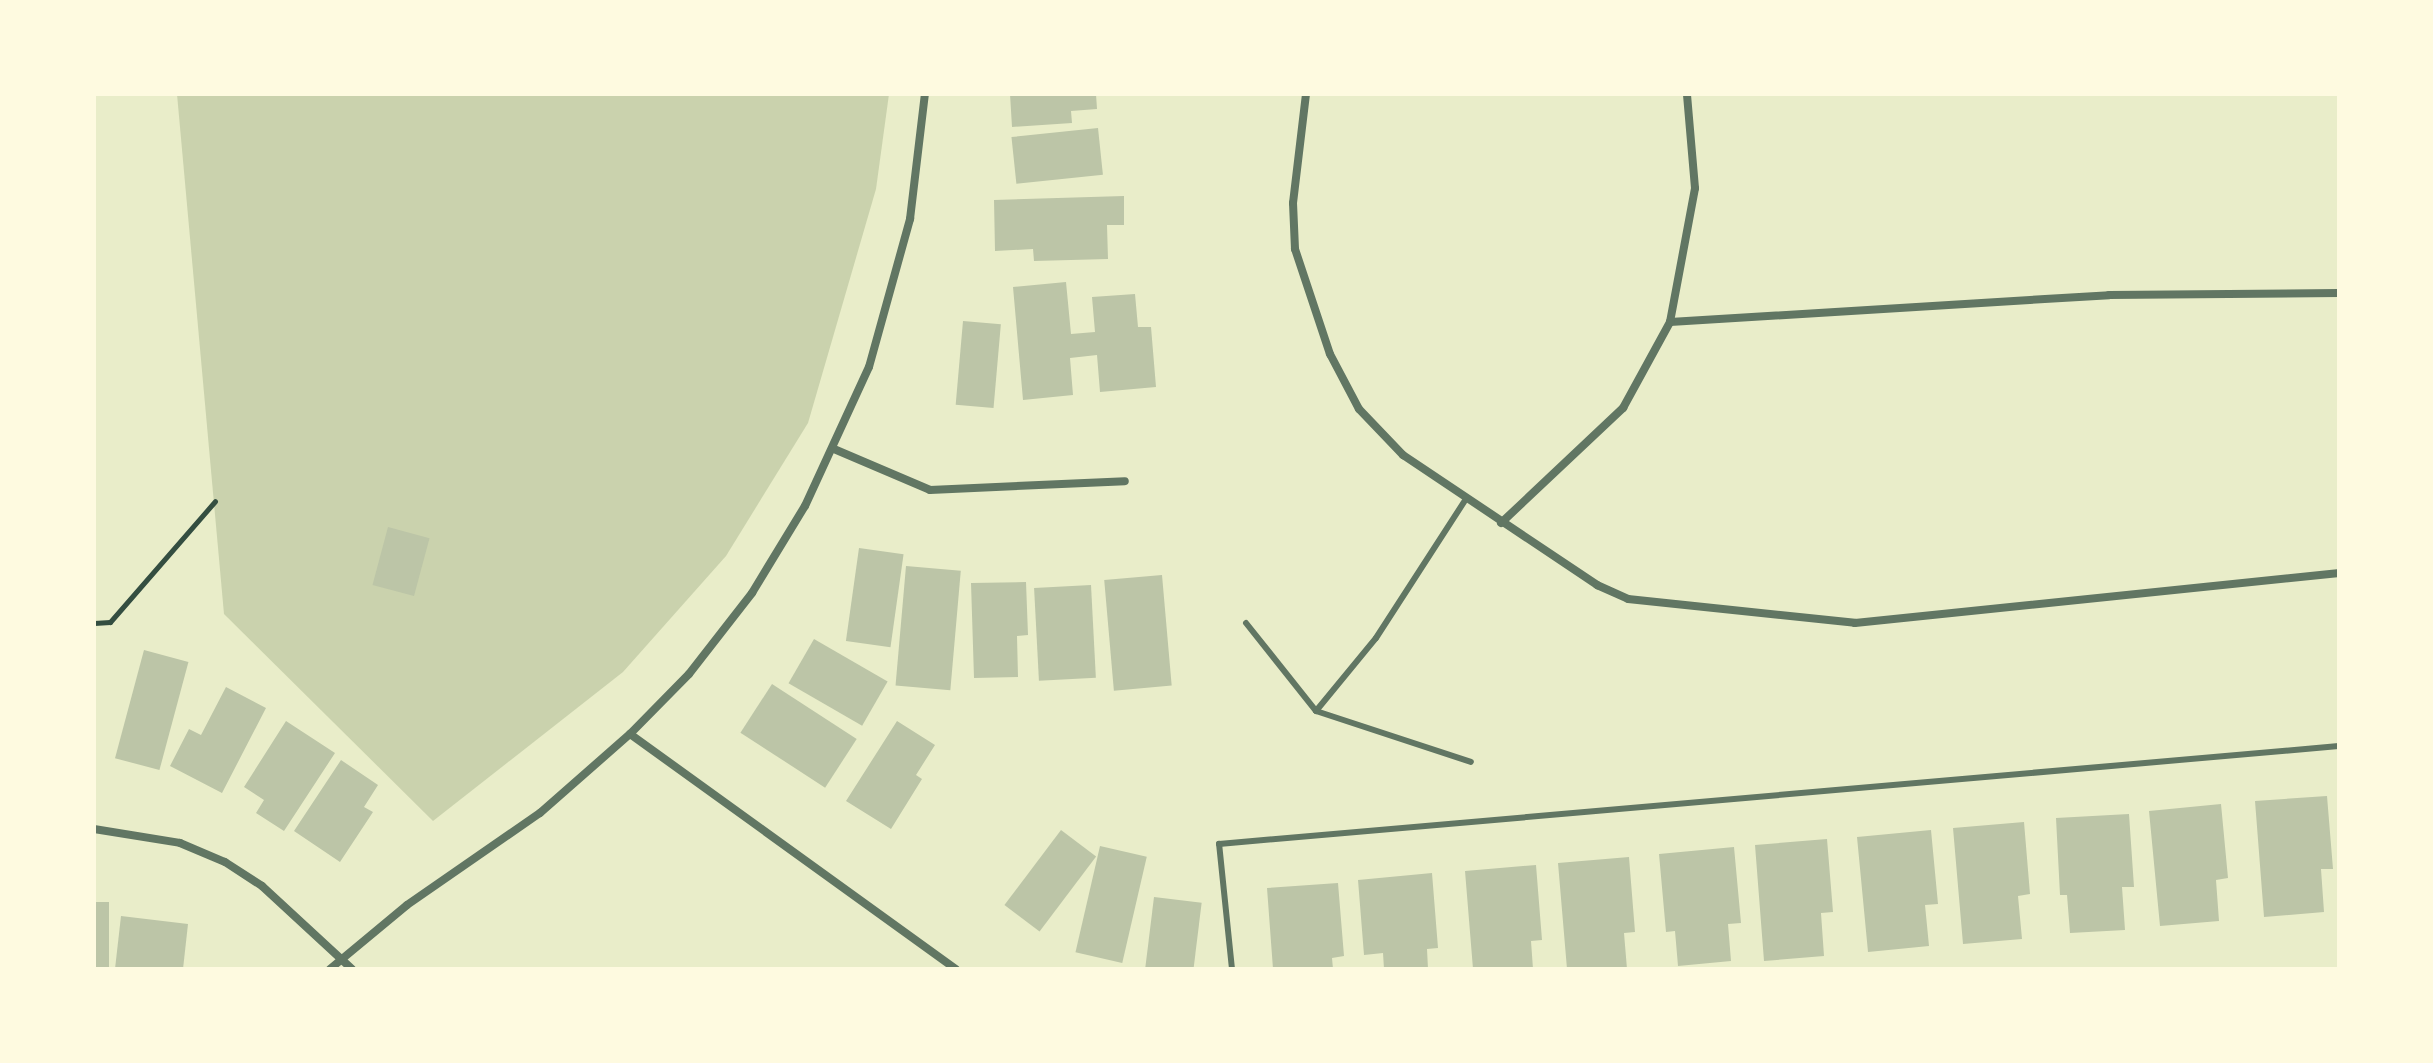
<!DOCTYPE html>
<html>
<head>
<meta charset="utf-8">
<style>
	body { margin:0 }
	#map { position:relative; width:2433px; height:1063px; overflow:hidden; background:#e9edc9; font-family:Cabin,sans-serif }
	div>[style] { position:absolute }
	.green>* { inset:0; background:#cad2ad }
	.building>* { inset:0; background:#bcc5a7; transform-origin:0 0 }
	.path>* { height:5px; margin:-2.5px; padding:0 2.5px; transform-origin:2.5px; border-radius:2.5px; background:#344e41 }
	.service>* { height:6px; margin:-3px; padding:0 3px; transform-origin:3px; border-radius:3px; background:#617663 }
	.minor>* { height:8px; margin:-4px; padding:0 4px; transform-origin:4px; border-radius:4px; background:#617663 }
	span { translate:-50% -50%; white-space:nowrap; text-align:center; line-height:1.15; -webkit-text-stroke:8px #fefae0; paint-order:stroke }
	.frame { position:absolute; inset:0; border:96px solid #fefae0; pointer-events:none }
</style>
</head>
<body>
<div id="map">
	<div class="green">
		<div style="clip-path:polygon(177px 94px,889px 94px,876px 189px,808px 423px,726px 556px,623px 672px,433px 821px,224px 614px)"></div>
	</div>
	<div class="building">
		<div style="clip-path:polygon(1010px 94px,1096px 94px,1097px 109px,1071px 111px,1072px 123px,1012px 127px)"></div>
		<div style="left:1098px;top:128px;width:47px;height:87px;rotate:84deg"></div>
		<div style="clip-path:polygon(1124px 196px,1124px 225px,1107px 225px,1108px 259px,1034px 261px,1033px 249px,995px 251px,994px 200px)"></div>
		<div style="clip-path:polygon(1066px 282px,1071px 334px,1095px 332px,1092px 297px,1135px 294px,1138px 327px,1151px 327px,1156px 387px,1100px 392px,1097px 355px,1070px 358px,1073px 395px,1023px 400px,1013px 287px)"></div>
		<div style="left:963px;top:321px;width:38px;height:84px;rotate:5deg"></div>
		<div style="left:388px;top:527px;width:43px;height:60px;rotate:15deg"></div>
		<div style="left:859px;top:548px;width:45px;height:94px;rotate:8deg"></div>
		<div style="left:906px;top:566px;width:55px;height:120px;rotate:5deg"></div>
		<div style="left:1162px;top:575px;width:111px;height:58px;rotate:85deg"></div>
		<div style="clip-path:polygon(1026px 582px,1028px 635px,1017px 636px,1018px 677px,974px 678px,971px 583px)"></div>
		<div style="left:1091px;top:585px;width:93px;height:57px;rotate:87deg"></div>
		<div style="left:814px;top:639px;width:85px;height:51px;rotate:30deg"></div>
		<div style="left:144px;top:650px;width:46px;height:112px;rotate:15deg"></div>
		<div style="left:772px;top:684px;width:101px;height:58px;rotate:33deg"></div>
		<div style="clip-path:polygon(226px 687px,266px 708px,222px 793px,170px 766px,189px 729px,201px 735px)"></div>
		<div style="clip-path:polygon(286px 721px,335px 753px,284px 831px,256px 813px,264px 800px,244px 787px)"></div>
		<div style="clip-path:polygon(897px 721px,935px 745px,916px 775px,922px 779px,891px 829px,846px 801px)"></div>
		<div style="clip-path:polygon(341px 760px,378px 785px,364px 807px,373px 812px,340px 862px,294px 831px)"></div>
		<div style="clip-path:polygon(2327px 796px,2333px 869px,2321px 869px,2324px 912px,2264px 917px,2255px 801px)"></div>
		<div style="clip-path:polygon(2221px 804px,2228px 878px,2216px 880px,2219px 921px,2160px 926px,2149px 811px)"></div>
		<div style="clip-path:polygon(2129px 814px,2134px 887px,2122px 887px,2125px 930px,2070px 933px,2067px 895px,2060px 895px,2056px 818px)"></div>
		<div style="clip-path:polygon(2024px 822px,2030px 894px,2018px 896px,2022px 939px,1963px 944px,1953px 828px)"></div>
		<div style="left:1061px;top:830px;width:44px;height:94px;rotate:37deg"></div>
		<div style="clip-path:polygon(1931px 830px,1938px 904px,1925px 905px,1929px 946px,1868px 952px,1857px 837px)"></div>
		<div style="clip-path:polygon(1827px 839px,1833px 912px,1821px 913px,1824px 956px,1764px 961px,1755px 845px)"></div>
		<div style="left:1100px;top:846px;width:48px;height:109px;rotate:13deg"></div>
		<div style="clip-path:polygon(1734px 847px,1741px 923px,1728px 924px,1731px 961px,1678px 966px,1675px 931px,1666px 932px,1659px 854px)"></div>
		<div style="clip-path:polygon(1629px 857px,1635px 932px,1624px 933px,1627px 969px,1567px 969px,1558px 863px)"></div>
		<div style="clip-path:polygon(1536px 865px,1542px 940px,1531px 941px,1533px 969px,1473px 969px,1465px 871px)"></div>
		<div style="clip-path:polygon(1432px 873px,1438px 948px,1427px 949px,1428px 969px,1384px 969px,1383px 953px,1364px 955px,1358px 880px)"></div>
		<div style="clip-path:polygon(1338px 883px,1344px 956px,1332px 958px,1333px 969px,1273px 969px,1267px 888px)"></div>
		<div style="left:1154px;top:897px;width:48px;height:73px;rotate:7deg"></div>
		<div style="left:94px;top:902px;width:15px;height:67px"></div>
		<div style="clip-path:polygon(121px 916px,188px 924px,183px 969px,115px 969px)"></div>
	</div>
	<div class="path">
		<div style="left:94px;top:623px;width:16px;rotate:-4deg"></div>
		<div style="left:110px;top:622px;width:160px;rotate:-49deg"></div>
	</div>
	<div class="service">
		<div style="left:1246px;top:623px;width:112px;rotate:51.5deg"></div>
		<div style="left:1316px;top:711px;width:94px;rotate:-50.6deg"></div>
		<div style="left:1376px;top:638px;width:166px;rotate:-57.1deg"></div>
		<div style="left:1316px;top:711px;width:163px;rotate:18.2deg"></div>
		<div style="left:1232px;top:969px;width:126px;rotate:-95.9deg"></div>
		<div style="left:1219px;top:844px;width:1124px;rotate:-5deg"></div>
	</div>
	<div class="minor">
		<div style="left:1306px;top:94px;width:110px;rotate:96.8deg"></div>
		<div style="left:1293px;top:203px;width:46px;rotate:87.5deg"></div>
		<div style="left:1295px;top:249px;width:111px;rotate:71.6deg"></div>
		<div style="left:1330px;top:354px;width:62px;rotate:62.2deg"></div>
		<div style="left:1359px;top:409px;width:64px;rotate:46.3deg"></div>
		<div style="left:1403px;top:455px;width:234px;rotate:33.8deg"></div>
		<div style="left:1597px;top:585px;width:34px;rotate:24deg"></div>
		<div style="left:1628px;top:599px;width:228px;rotate:6deg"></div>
		<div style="left:1855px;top:623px;width:487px;rotate:-5.9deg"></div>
		<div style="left:1670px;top:322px;width:440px;rotate:-3.5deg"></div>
		<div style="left:2109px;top:295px;width:230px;rotate:-0.5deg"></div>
		<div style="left:834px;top:449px;width:104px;rotate:23.1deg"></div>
		<div style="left:930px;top:490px;width:195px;rotate:-2.6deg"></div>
		<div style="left:1501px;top:523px;width:168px;rotate:-43.3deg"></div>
		<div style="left:1623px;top:408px;width:98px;rotate:-61.3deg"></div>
		<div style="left:1670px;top:322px;width:136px;rotate:-79.4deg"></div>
		<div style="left:1695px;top:188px;width:94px;rotate:-94.9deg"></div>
		<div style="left:630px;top:734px;width:402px;rotate:35.8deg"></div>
		<div style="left:94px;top:829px;width:87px;rotate:9.2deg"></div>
		<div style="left:180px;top:843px;width:49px;rotate:22.9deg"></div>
		<div style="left:225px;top:862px;width:44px;rotate:33deg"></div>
		<div style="left:262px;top:886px;width:122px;rotate:42.7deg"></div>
		<div style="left:330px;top:969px;width:100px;rotate:-39.7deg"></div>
		<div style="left:407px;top:905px;width:162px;rotate:-34.7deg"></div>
		<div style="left:540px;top:813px;width:120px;rotate:-41.3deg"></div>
		<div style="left:630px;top:734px;width:84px;rotate:-45.5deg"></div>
		<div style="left:689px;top:674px;width:103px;rotate:-52.1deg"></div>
		<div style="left:752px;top:593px;width:102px;rotate:-58.7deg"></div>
		<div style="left:805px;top:506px;width:153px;rotate:-65.3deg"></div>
		<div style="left:869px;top:367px;width:154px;rotate:-74.5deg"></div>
		<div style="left:910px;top:219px;width:126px;rotate:-83.2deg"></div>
	</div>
	<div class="frame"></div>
</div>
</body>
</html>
